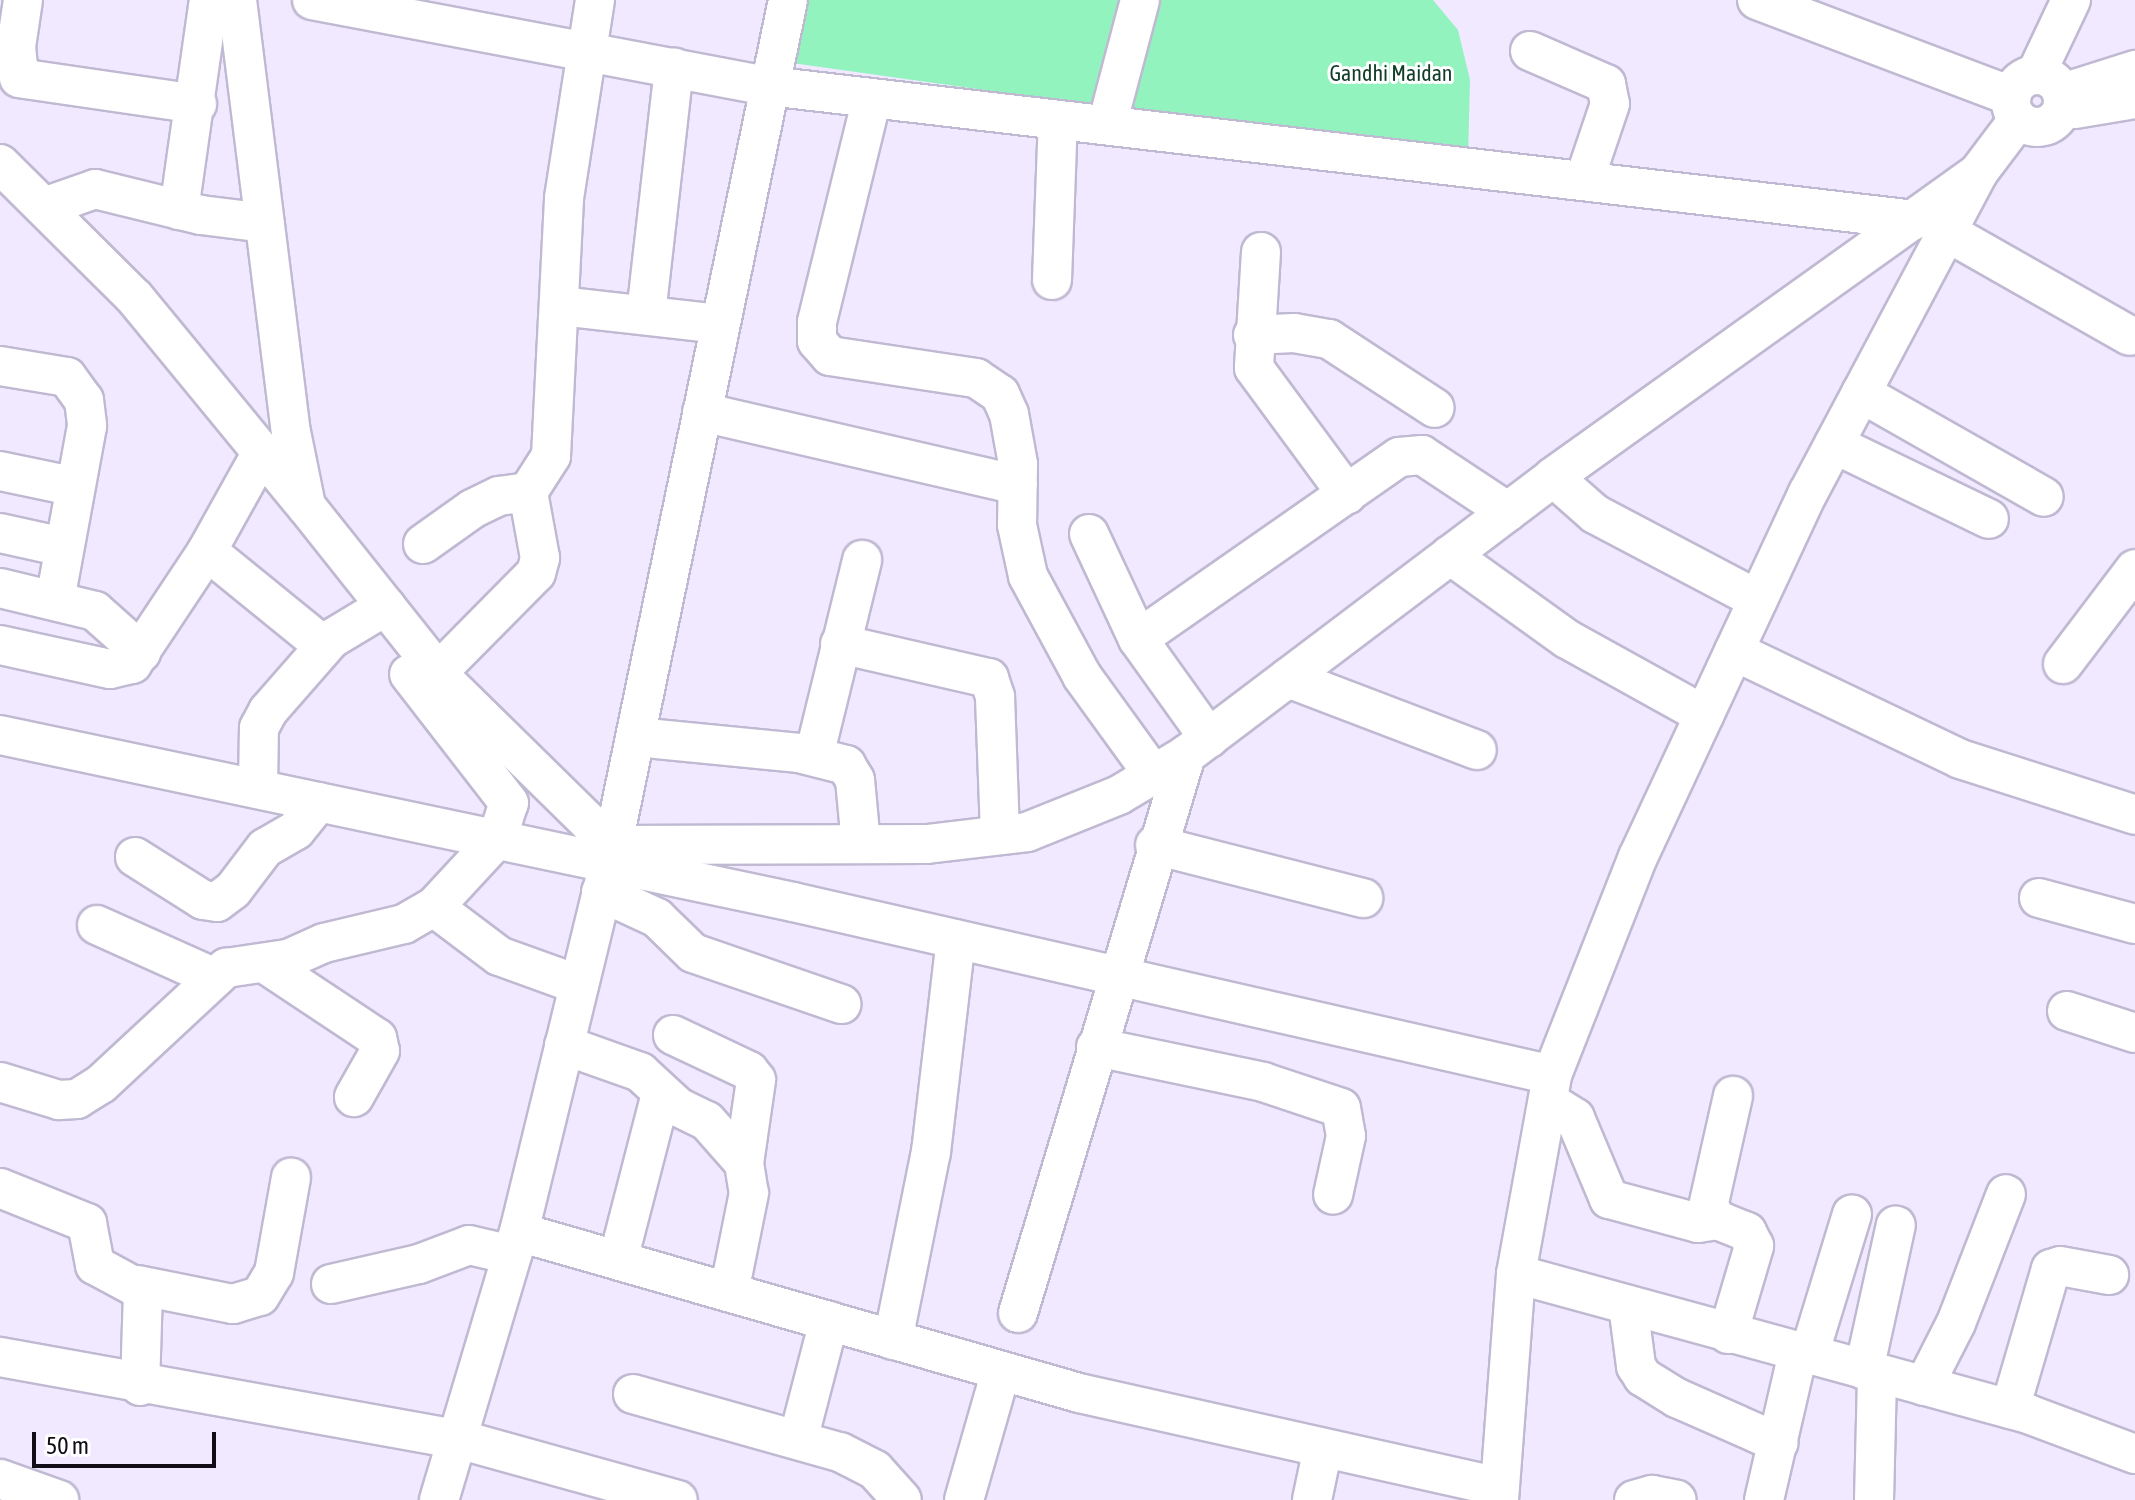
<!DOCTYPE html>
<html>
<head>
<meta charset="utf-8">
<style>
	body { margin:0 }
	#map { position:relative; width:2135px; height:1500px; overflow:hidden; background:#f0e9ff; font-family:"Asap Condensed",sans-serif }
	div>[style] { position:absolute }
	.green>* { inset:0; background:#92f3bf }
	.roads { filter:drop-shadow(2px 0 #c0b9d2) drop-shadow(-2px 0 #c0b9d2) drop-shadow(0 2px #c0b9d2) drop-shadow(0 -2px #c0b9d2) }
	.minor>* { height:38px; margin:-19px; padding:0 19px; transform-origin:19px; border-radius:19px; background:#fff }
	.minor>.ring { margin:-19px; padding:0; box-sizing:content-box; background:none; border:38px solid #fff; border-radius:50% }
	span { translate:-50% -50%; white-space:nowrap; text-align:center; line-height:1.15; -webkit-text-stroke:6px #fff; paint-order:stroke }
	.park-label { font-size:22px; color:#123d29 }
	.scale { position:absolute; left:32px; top:1432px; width:184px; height:36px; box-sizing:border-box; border:4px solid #100d16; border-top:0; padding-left:10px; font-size:24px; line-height:28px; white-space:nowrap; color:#100d16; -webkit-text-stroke:6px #fff; paint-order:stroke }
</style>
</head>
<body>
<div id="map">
	<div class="green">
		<div style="clip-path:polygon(805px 0,1433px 0,1458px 30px,1470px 80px,1468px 158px,792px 63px)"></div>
	</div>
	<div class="roads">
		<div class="minor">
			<div style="left:23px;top:0;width:48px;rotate:98.5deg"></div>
			<div style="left:16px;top:47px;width:31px;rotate:84deg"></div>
			<div style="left:19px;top:78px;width:180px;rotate:8.3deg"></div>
			<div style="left:237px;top:0;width:435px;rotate:82.9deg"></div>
			<div style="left:291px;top:432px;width:76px;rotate:78.5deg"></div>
			<div style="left:306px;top:506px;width:226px;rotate:51.5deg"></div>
			<div style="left:447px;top:683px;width:231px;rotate:44.5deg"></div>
			<div style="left:612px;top:845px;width:315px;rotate:-0.2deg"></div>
			<div style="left:927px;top:844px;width:101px;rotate:-6.8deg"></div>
			<div style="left:1027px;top:832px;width:99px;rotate:-21.9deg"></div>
			<div style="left:1119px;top:795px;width:78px;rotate:-30.8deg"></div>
			<div style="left:1186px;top:755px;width:460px;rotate:-37.1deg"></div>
			<div style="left:1553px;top:477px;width:523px;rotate:-35.58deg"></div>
			<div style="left:312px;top:0;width:465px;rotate:10.7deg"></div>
			<div style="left:769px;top:86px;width:1153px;rotate:6.67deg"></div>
			<div style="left:1757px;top:0;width:272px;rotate:20.7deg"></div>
			<div style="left:1530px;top:51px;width:83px;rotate:23.5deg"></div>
			<div style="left:1606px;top:84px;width:20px;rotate:79deg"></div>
			<div style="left:1610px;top:104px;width:81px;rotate:108.7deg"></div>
			<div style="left:2036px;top:74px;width:82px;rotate:-64.7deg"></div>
			<div class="ring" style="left:2011px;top:75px;width:14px;height:14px"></div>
			<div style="left:2062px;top:93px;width:77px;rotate:-17.5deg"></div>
			<div style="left:872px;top:98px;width:231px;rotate:103.8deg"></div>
			<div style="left:817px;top:322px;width:19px;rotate:90deg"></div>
			<div style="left:817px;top:341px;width:20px;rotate:49deg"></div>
			<div style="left:830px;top:356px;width:148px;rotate:8.6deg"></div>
			<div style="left:976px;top:378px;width:29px;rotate:34deg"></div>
			<div style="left:1000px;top:394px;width:22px;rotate:66deg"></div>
			<div style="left:1009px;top:414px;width:51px;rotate:79.8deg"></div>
			<div style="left:1018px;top:464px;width:61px;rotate:90.9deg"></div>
			<div style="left:1017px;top:525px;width:52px;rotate:77.8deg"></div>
			<div style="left:1028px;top:576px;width:114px;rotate:61.6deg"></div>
			<div style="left:1082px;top:676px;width:121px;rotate:54.1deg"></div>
			<div style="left:2075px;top:109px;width:61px;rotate:-9.5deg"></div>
			<div style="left:1107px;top:125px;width:129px;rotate:-75.2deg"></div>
			<div style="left:0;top:164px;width:190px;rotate:44.8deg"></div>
			<div style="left:135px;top:298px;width:263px;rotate:50.6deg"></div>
			<div style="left:44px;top:207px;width:54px;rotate:-19.4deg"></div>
			<div style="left:95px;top:189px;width:109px;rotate:13.8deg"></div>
			<div style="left:201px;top:215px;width:64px;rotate:7.1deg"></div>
			<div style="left:179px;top:210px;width:212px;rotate:-81.9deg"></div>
			<div style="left:1947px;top:232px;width:210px;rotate:29.6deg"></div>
			<div style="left:1261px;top:252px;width:116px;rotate:93.5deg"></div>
			<div style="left:1254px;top:368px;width:157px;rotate:53.6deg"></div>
			<div style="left:1052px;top:280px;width:160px;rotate:-87.9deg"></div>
			<div style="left:560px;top:306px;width:161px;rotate:6.4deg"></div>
			<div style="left:646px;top:314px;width:248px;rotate:-83.5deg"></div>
			<div style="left:1253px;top:335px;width:41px;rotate:-2.8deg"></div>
			<div style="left:1294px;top:333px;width:36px;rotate:10deg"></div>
			<div style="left:1329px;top:339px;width:126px;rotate:33.1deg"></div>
			<div style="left:0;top:366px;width:68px;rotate:9.3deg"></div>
			<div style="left:67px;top:377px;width:29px;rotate:54deg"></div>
			<div style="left:84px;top:400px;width:26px;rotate:83deg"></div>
			<div style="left:87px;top:426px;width:177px;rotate:100.4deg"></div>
			<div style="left:1861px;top:393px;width:210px;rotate:29.6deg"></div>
			<div style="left:702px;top:412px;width:324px;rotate:13deg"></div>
			<div style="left:1834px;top:444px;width:172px;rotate:25.8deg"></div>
			<div style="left:0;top:471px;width:74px;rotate:11.8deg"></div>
			<div style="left:1553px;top:477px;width:56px;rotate:41.4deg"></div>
			<div style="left:1595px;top:514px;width:184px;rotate:27.8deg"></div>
			<div style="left:0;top:533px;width:65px;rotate:12.5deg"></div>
			<div style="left:1089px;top:534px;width:116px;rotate:65deg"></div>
			<div style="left:1138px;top:639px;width:122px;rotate:54.4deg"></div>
			<div style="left:423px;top:544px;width:60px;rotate:-35.5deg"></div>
			<div style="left:472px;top:509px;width:30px;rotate:-26deg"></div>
			<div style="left:499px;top:496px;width:29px;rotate:-8deg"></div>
			<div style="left:207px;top:551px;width:151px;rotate:39.1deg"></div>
			<div style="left:1450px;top:555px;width:144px;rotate:35.7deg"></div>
			<div style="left:1567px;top:639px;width:157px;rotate:29deg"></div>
			<div style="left:0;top:588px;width:98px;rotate:13.6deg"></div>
			<div style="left:95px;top:611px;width:62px;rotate:41.7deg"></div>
			<div style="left:1138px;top:639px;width:318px;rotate:-34.9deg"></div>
			<div style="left:1399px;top:457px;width:23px;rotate:-5deg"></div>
			<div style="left:1422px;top:455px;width:103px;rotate:33.5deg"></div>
			<div style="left:840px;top:644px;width:153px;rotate:12.9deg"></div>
			<div style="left:989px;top:678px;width:20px;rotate:72deg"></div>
			<div style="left:995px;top:697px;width:138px;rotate:87.9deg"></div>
			<div style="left:0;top:645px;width:113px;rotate:12.3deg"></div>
			<div style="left:110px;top:669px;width:23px;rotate:-13deg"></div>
			<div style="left:132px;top:664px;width:136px;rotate:-56.4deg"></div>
			<div style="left:207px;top:551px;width:113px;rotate:-60.9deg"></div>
			<div style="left:1734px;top:651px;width:250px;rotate:25.5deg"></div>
			<div style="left:1960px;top:759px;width:184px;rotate:17.7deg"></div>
			<div style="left:2063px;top:664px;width:119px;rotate:-52.8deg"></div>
			<div style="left:438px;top:672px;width:139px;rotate:-45.3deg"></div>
			<div style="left:536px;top:573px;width:16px;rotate:-75deg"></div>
			<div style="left:540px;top:558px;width:67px;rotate:-100.3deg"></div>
			<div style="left:528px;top:492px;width:43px;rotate:-57.4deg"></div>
			<div style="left:551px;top:456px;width:258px;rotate:-87.1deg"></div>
			<div style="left:564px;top:198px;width:200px;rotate:-81.1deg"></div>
			<div style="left:1288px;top:678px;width:202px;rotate:20.9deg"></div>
			<div style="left:0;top:735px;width:810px;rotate:11.89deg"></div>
			<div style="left:793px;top:902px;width:778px;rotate:12.84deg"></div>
			<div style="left:636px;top:737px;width:164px;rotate:5.6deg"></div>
			<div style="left:799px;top:753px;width:49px;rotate:14.3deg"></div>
			<div style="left:846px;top:765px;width:17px;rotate:59deg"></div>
			<div style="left:855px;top:780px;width:64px;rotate:84.6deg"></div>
			<div style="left:814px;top:756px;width:202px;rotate:-76.2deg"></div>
			<div style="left:258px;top:789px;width:61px;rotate:-89.1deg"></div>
			<div style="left:259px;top:728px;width:19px;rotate:-62deg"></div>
			<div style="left:268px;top:711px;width:96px;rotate:-48.8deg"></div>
			<div style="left:331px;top:639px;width:64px;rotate:-31deg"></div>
			<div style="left:1155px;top:845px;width:215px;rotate:14.3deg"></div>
			<div style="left:135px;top:857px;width:80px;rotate:32.3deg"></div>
			<div style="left:203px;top:900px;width:14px;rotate:8deg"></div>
			<div style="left:217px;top:902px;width:20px;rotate:-37deg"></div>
			<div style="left:233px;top:890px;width:53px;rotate:-52.7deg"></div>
			<div style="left:265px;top:848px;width:36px;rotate:-30deg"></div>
			<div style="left:296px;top:830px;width:36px;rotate:-51deg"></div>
			<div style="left:601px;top:892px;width:62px;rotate:24.9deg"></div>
			<div style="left:657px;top:918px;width:50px;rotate:44.2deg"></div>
			<div style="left:693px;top:953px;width:157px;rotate:19deg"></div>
			<div style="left:2039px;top:898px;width:99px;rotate:15.2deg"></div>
			<div style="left:434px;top:907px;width:81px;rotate:37deg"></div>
			<div style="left:499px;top:956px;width:85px;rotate:19.9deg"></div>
			<div style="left:97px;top:925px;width:129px;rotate:24.2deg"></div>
			<div style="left:264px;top:963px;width:136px;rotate:33.6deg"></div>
			<div style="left:377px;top:1038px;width:13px;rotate:77deg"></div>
			<div style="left:380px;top:1051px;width:53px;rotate:119.5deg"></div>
			<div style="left:2067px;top:1011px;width:71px;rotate:17.9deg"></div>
			<div style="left:673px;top:1035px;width:84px;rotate:25.3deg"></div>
			<div style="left:749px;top:1071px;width:11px;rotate:52deg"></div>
			<div style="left:756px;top:1080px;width:84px;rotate:98.2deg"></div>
			<div style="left:564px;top:1045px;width:81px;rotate:19.6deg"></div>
			<div style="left:640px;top:1072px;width:52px;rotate:42.6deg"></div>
			<div style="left:678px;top:1107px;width:32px;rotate:26deg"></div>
			<div style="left:707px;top:1121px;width:56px;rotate:48.6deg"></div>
			<div style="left:744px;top:1163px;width:30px;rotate:81deg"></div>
			<div style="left:749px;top:1193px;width:101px;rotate:101.4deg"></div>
			<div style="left:1096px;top:1047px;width:171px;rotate:11.8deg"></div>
			<div style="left:1263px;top:1082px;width:82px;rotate:18.4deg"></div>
			<div style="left:1341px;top:1108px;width:28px;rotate:80deg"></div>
			<div style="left:1346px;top:1136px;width:60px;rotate:102.4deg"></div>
			<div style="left:0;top:1082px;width:62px;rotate:17deg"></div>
			<div style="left:59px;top:1100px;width:18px;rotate:-3deg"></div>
			<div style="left:77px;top:1099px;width:28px;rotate:-32deg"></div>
			<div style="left:101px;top:1084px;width:171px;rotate:-42.9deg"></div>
			<div style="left:226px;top:968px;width:63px;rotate:-8.3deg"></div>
			<div style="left:288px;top:959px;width:39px;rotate:-24deg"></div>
			<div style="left:324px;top:943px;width:82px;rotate:-13.4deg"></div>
			<div style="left:404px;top:924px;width:34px;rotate:-30deg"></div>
			<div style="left:434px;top:907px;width:93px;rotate:-47.2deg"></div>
			<div style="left:497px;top:839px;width:38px;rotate:-72deg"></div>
			<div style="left:509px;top:803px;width:163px;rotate:-127.8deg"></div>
			<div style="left:1548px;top:1101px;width:32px;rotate:32deg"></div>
			<div style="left:1575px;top:1118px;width:88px;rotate:67.2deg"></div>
			<div style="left:1609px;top:1199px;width:92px;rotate:15.1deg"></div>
			<div style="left:1698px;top:1223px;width:20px;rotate:-9deg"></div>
			<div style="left:0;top:1188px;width:94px;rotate:21.9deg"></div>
			<div style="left:87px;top:1223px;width:43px;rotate:79.2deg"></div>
			<div style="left:95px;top:1265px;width:55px;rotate:28.4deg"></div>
			<div style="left:143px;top:1291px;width:95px;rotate:91.8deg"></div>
			<div style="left:519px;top:1232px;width:583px;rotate:16.04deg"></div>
			<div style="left:1079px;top:1393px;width:431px;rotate:12.6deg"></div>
			<div style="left:618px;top:1260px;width:171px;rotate:-75.5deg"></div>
			<div style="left:1516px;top:1274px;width:531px;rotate:15.29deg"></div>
			<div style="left:2028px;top:1414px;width:114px;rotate:20.5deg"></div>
			<div style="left:331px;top:1284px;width:90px;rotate:-12.8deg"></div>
			<div style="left:419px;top:1264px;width:53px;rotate:-20.8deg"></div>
			<div style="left:469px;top:1245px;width:44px;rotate:13.1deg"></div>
			<div style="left:137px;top:1285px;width:98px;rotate:11.2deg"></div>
			<div style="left:233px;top:1304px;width:28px;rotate:-17deg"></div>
			<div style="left:260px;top:1296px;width:27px;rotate:-59deg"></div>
			<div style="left:274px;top:1273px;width:97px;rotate:-79.9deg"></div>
			<div style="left:1628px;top:1305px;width:62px;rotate:82.5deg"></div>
			<div style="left:1636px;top:1366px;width:13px;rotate:58deg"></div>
			<div style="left:1643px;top:1377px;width:40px;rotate:32deg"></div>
			<div style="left:1677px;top:1398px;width:111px;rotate:23.8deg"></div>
			<div style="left:1018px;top:1313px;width:583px;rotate:-73.24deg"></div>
			<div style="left:1728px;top:1334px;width:92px;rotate:-73.5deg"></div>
			<div style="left:1754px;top:1246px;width:16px;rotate:-117deg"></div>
			<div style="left:1747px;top:1232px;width:31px;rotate:-158deg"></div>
			<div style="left:1718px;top:1220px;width:16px;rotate:-128deg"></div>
			<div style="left:1708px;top:1207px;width:114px;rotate:-77.3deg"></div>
			<div style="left:893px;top:1340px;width:192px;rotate:-78.6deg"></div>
			<div style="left:931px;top:1152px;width:214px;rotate:-83.3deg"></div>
			<div style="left:1809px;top:1355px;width:147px;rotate:-73deg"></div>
			<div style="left:0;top:1357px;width:465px;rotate:10.2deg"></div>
			<div style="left:458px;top:1439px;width:228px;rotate:15.5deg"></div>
			<div style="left:1864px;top:1370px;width:148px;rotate:-77.6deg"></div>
			<div style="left:1924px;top:1386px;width:71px;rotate:-63.1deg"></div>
			<div style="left:1956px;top:1323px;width:138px;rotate:-68.8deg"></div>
			<div style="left:633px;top:1394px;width:215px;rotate:15.7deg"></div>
			<div style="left:840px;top:1452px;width:39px;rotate:27deg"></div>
			<div style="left:875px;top:1470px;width:40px;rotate:48deg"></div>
			<div style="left:2010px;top:1409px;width:146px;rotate:-73.7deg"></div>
			<div style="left:2051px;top:1269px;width:9px;rotate:-18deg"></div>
			<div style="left:2060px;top:1266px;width:50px;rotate:10.4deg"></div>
			<div style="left:798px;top:1440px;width:123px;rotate:-75.4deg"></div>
			<div style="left:0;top:1479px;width:63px;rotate:19.6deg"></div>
			<div style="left:439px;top:1500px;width:280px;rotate:-73.4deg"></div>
			<div style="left:519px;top:1232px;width:380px;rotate:-76.3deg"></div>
			<div style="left:609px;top:863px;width:881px;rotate:-78.28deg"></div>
			<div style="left:964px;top:1500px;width:134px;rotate:-74deg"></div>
			<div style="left:1312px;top:1500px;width:53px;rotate:-78.1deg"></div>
			<div style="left:1499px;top:1500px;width:227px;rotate:-85.7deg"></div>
			<div style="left:1516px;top:1274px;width:202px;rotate:-79.7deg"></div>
			<div style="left:1552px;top:1075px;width:234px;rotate:-68.5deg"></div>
			<div style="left:1638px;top:857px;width:402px;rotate:-65deg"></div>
			<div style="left:1808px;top:493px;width:362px;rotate:-62deg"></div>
			<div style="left:1978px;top:173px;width:66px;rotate:-53deg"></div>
			<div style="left:1634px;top:1500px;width:19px;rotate:-16deg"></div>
			<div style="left:1652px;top:1495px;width:25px;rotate:11deg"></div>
			<div style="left:1764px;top:1500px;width:151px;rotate:-77deg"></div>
			<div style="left:1874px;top:1500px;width:126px;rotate:-88.6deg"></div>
		</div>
	</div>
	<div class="park-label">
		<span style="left:1391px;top:74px">Gandhi Maidan</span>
	</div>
	<div class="scale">50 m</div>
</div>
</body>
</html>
